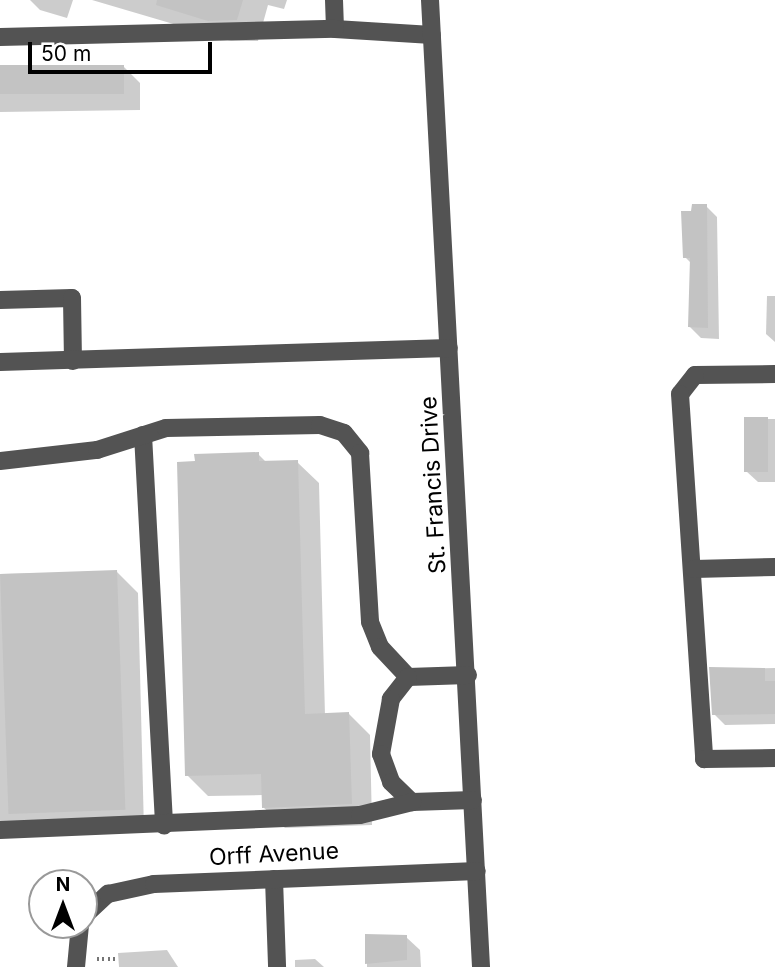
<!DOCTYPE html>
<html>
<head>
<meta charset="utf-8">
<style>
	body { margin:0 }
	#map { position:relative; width:775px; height:967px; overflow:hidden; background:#fff; font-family:Inter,sans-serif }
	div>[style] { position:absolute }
	.shadow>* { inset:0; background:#0003 }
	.building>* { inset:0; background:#c3c3c3; transform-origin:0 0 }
	.path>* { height:4.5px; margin-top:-2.25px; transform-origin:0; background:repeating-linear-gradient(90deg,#757575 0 2px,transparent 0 5.5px) }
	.minor>* { height:18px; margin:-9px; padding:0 9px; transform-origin:9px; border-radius:9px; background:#535353 }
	span { translate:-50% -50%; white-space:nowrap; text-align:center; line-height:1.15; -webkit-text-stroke:5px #fff; paint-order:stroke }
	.street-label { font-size:23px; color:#000 }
	.north { position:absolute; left:28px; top:869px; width:70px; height:70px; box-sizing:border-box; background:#fff; border:2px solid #999; border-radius:50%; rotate:0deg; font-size:19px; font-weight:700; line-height:28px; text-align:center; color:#000 }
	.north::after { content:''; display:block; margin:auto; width:24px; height:32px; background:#000; clip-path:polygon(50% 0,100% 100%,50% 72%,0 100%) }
	.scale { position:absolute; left:28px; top:42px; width:184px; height:32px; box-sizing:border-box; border:4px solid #000; border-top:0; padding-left:9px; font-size:21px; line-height:24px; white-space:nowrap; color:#000; -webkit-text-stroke:5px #fff; paint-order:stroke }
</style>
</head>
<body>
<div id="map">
	<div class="shadow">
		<div style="clip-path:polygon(30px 0,73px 0,67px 18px,40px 10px)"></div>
		<div style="clip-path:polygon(92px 0,287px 0,284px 9px,268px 5px,258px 41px,231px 41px)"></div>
		<div style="clip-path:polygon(123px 66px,140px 83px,140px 110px,0 112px,0 68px)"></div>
		<div style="clip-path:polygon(706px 206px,717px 217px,719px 339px,701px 338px,690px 327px,692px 264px,685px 257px)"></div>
		<div style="clip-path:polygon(767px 296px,775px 296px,775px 342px,766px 334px)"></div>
		<div style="clip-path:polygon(746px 419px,775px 419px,775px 482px,758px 482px,746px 471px)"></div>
		<div style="clip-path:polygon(258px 454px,266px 462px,297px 462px,319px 483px,325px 715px,349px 714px,370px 735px,372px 825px,285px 828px,263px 807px,263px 795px,208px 796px,187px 775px)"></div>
		<div style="clip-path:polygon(117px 572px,138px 593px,144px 830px,0 834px,0 574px)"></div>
		<div style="clip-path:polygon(775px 668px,775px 724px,725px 725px,714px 714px,711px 669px)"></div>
		<div style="clip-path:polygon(367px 936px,406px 937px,420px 950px,421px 967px,367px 967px)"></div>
		<div style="clip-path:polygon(167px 950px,178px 967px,119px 967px,118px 953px)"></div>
		<div style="clip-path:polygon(315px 959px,324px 967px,295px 967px,295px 960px)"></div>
	</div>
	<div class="building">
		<div style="clip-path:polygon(157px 0,243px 0,237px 20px,208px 21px,156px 5px)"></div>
		<div style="left:124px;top:65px;width:29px;height:124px;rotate:90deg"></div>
		<div style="clip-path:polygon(692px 204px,707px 204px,708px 328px,688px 327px,690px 258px,683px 258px,681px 211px,691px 211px)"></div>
		<div style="left:744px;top:417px;width:24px;height:55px"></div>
		<div style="clip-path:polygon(259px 452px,259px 461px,298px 460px,305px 714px,349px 712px,352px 804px,262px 808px,261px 774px,185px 776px,177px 462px,195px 461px,194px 454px)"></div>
		<div style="left:117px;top:570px;width:240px;height:117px;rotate:88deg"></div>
		<div style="clip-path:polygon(709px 667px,765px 668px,765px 681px,775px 681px,775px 714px,712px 715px)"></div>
		<div style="clip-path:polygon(365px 934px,407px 935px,407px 960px,365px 964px)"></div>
	</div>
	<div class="path">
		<div style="left:97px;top:959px;width:20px"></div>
	</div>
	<div class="minor">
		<div style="left:334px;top:0;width:29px;rotate:88deg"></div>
		<div style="left:335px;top:29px;width:97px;rotate:3.5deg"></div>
		<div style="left:430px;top:0;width:968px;rotate:86.98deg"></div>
		<div style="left:0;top:37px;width:335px;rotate:-1.4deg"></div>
		<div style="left:0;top:300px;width:72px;rotate:-1.6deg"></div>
		<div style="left:72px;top:298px;width:63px;rotate:89.1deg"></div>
		<div style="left:0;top:362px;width:449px;rotate:-1.8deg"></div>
		<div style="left:775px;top:374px;width:80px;rotate:179.3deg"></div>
		<div style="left:695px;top:375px;width:24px;rotate:128deg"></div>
		<div style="left:680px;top:394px;width:366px;rotate:86.2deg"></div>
		<div style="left:704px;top:759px;width:71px;rotate:-0.8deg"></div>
		<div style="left:143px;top:435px;width:391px;rotate:86.9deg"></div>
		<div style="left:0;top:461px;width:98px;rotate:-6.5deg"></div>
		<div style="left:97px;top:450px;width:72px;rotate:-17.7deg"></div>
		<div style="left:166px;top:428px;width:154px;rotate:-1.1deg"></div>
		<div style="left:320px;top:425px;width:25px;rotate:18deg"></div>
		<div style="left:344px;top:433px;width:26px;rotate:51deg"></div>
		<div style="left:360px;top:453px;width:169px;rotate:86.6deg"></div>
		<div style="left:370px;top:622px;width:27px;rotate:68deg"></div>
		<div style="left:380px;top:647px;width:41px;rotate:47deg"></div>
		<div style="left:694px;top:569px;width:81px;rotate:-1.4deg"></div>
		<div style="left:468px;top:675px;width:60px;rotate:178.1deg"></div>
		<div style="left:408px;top:677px;width:28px;rotate:128deg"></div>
		<div style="left:391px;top:699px;width:56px;rotate:100.3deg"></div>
		<div style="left:381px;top:754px;width:30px;rotate:70deg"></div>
		<div style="left:391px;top:782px;width:29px;rotate:44deg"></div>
		<div style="left:412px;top:802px;width:61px;rotate:-1.9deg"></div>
		<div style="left:0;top:830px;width:360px;rotate:-2.4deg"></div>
		<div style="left:360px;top:815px;width:54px;rotate:-14deg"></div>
		<div style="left:274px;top:879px;width:88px;rotate:88deg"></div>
		<div style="left:84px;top:916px;width:33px;rotate:-43deg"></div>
		<div style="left:108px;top:894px;width:47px;rotate:-12.3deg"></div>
		<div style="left:154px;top:884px;width:323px;rotate:-2.3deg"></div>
		<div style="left:76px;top:967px;width:42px;rotate:-84.6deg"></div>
	</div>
	<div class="street-label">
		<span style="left:433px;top:485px;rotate:-93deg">St. Francis Drive</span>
		<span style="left:274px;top:854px;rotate:-3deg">Orff Avenue</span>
	</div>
	<div class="north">N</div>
	<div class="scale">50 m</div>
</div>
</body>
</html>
